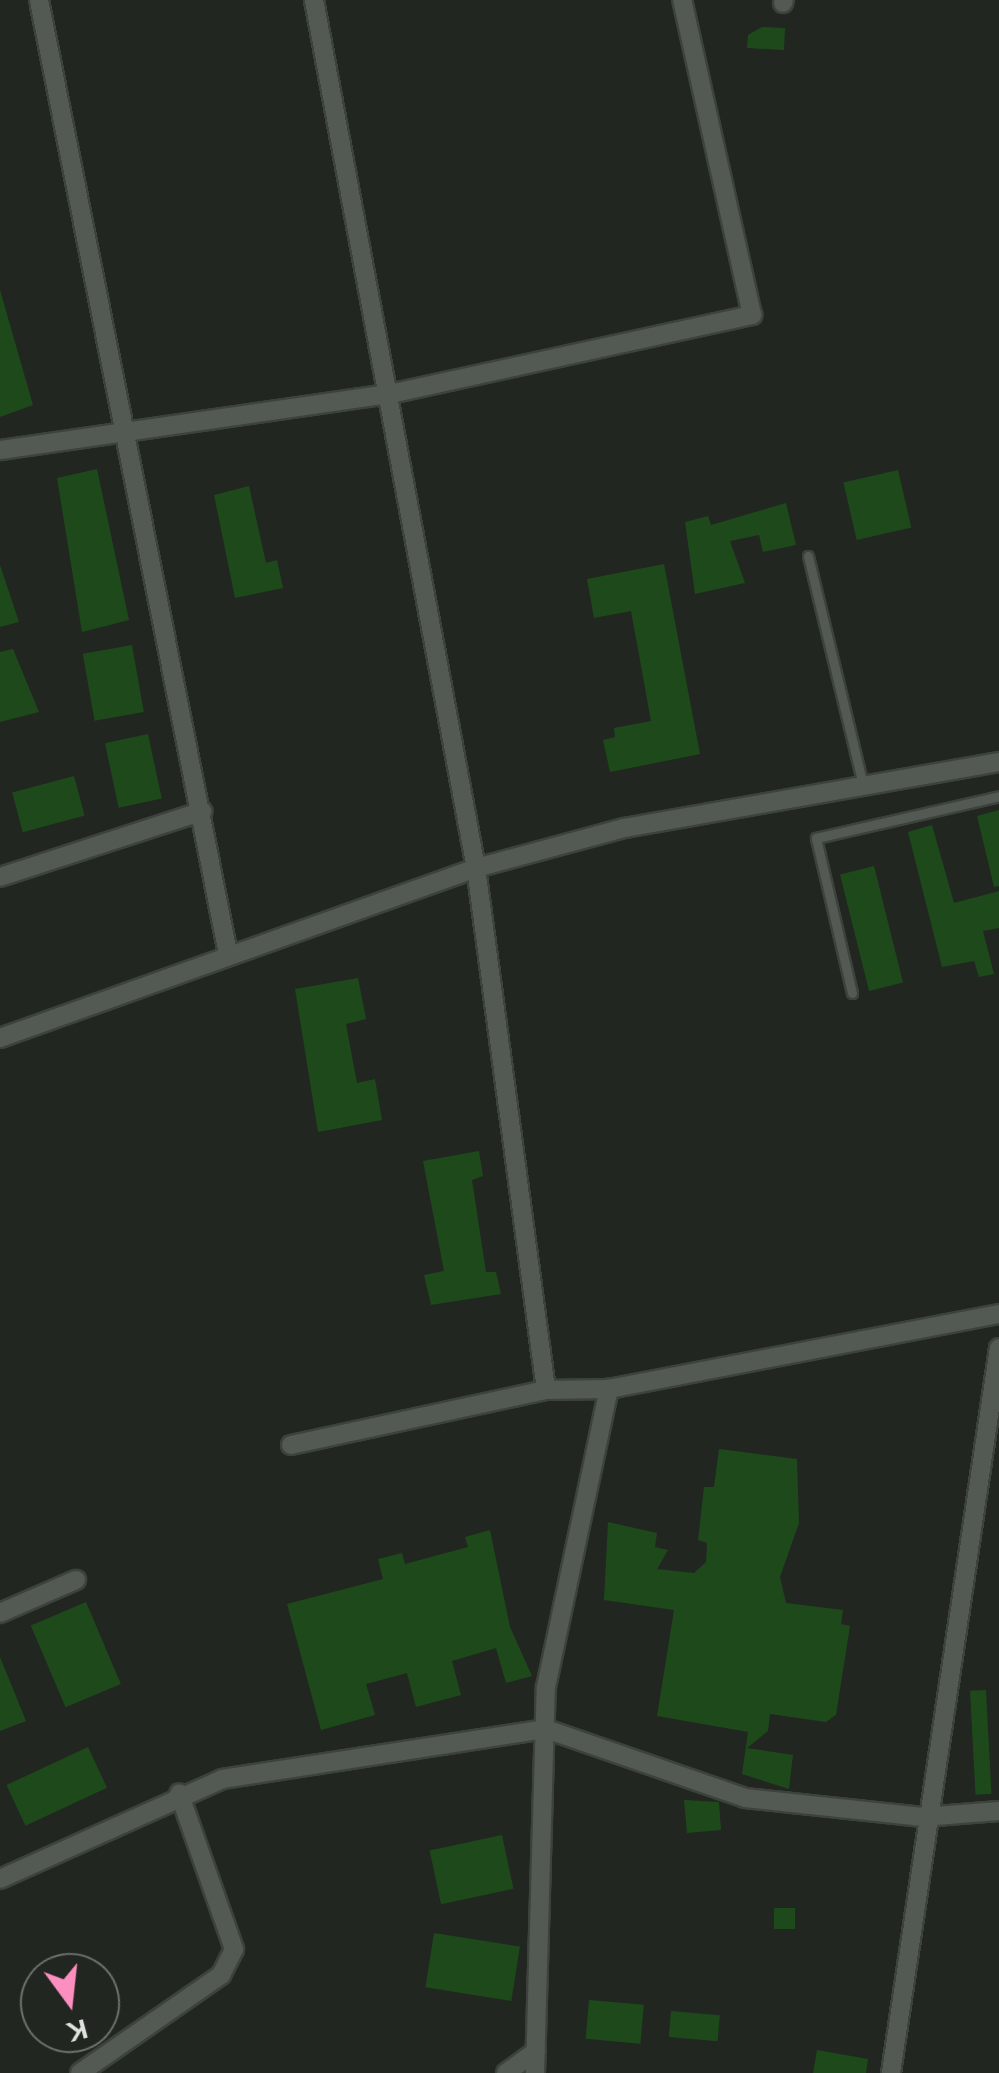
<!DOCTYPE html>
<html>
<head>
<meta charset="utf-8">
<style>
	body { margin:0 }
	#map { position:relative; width:999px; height:2073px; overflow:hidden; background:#212620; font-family:Helvetica,sans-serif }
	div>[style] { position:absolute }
	.building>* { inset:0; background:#1e4a1b; transform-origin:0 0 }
	.roads { filter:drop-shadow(2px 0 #3d423d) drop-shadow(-2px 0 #3d423d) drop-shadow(0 2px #3d423d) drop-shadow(0 -2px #3d423d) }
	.service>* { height:9px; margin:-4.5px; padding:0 4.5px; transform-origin:4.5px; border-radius:4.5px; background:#535953 }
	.minor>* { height:18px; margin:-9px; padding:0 9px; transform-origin:9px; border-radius:9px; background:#535953 }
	span { translate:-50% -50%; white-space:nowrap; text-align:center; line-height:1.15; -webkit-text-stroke:8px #212620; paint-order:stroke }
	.north { position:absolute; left:20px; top:1953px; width:100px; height:100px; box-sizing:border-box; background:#212620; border:2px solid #6d716c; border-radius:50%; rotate:165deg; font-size:28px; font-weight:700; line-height:40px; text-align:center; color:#dfe2de }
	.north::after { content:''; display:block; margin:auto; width:35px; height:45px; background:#fd8ec0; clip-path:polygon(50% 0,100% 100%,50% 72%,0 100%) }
</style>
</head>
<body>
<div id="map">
	<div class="building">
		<div style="clip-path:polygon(762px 27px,785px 28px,784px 50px,747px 48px,748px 35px)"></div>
		<div style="clip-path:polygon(0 290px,33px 405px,0 417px)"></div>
		<div style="clip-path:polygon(97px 469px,129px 620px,82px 632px,57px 478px)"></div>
		<div style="left:898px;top:470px;width:59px;height:56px;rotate:77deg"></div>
		<div style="clip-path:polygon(249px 486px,266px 563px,277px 560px,283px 588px,235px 598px,214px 495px)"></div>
		<div style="clip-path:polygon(786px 503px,796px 545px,763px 552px,759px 535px,730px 541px,745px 583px,695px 594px,685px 522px,708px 516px,711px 525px)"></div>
		<div style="clip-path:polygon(664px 564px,700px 754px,610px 772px,603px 740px,615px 737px,614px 728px,651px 721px,631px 611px,594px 618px,587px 579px)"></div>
		<div style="clip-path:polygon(0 565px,19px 622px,0 627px)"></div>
		<div style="left:132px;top:645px;width:68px;height:50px;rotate:80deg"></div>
		<div style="clip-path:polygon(13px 649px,39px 712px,0 722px,0 652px)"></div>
		<div style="left:148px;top:734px;width:66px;height:44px;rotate:78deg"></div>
		<div style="left:74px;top:776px;width:41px;height:64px;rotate:75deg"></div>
		<div style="clip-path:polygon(999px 810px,999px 886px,994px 887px,977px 816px)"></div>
		<div style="clip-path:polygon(932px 825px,954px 903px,999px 891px,999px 928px,983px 931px,994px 974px,979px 977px,974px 961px,942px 967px,908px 832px)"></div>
		<div style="left:874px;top:866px;width:120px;height:35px;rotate:76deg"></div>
		<div style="clip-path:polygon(358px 978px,366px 1019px,346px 1024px,357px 1083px,375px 1079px,382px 1120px,318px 1132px,295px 989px)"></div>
		<div style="clip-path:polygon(479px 1151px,483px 1176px,472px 1180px,486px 1272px,496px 1272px,501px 1294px,431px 1305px,424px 1275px,444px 1271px,423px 1161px)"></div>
		<div style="clip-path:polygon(719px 1449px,797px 1459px,799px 1523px,780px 1577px,786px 1603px,843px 1610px,841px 1624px,850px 1626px,836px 1715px,826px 1722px,770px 1714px,768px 1731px,747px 1748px,793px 1755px,789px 1789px,742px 1774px,748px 1732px,657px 1716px,674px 1610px,604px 1600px,608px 1522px,657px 1533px,655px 1547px,668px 1550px,657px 1569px,694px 1573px,706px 1562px,707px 1543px,698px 1540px,704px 1487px,714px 1487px)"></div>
		<div style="clip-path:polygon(490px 1530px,510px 1627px,532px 1676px,506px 1683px,496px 1648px,452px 1661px,461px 1695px,416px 1707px,407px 1673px,366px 1684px,375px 1715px,321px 1730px,287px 1604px,383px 1579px,378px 1559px,402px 1553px,405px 1564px,468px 1547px,465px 1537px)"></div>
		<div style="left:86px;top:1602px;width:89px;height:60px;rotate:67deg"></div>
		<div style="clip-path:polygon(0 1657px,26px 1721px,0 1731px)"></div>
		<div style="left:986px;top:1690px;width:104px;height:16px;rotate:87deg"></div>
		<div style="left:88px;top:1747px;width:45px;height:90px;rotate:65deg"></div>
		<div style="clip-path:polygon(684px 1800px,719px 1802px,721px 1830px,687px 1833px)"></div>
		<div style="left:502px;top:1835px;width:55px;height:74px;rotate:78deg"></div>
		<div style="left:774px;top:1908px;width:21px;height:21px"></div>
		<div style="left:434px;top:1933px;width:87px;height:55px;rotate:9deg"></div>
		<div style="left:589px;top:2000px;width:55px;height:39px;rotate:5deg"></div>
		<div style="left:671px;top:2011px;width:49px;height:26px;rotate:5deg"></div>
		<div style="clip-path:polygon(817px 2050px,868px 2059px,866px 2073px,813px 2073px)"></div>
	</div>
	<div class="roads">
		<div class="service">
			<div style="left:808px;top:556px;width:236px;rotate:76.5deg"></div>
			<div style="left:852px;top:993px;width:159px;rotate:-103.1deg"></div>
			<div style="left:816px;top:838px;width:188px;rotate:-12.9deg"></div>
		</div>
		<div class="minor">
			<div style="left:39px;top:0;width:973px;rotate:78.79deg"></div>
			<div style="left:314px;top:0;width:883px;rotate:79.43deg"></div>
			<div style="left:476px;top:868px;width:527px;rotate:82.36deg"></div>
			<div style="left:783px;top:3px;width:3px;rotate:-72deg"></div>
			<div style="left:0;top:450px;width:394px;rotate:-8.2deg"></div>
			<div style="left:390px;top:394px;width:371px;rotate:-12.3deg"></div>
			<div style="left:752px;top:315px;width:323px;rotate:-102.5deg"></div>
			<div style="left:0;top:877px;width:213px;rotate:-18deg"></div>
			<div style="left:0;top:1038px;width:505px;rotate:-19.65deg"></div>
			<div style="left:476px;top:868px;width:153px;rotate:-15.1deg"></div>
			<div style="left:624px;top:828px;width:381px;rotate:-10deg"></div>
			<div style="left:291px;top:1445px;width:261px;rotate:-12.2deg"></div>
			<div style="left:546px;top:1390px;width:63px;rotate:-0.9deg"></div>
			<div style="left:609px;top:1389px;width:397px;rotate:-10.9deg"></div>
			<div style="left:0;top:1613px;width:83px;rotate:-23.5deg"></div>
			<div style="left:0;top:1879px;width:243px;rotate:-24.2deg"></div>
			<div style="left:222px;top:1779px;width:328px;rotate:-8.8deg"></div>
			<div style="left:546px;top:1729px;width:211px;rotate:19.1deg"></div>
			<div style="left:745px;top:1798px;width:179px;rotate:6.1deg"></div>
			<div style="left:923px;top:1817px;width:76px;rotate:-4.5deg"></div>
			<div style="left:80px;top:2073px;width:172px;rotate:-34.8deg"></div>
			<div style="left:221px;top:1975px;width:29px;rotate:-63deg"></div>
			<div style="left:234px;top:1949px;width:165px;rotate:-109.4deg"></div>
			<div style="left:506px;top:2073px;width:37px;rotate:-36deg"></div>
			<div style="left:535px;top:2073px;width:386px;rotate:-88.4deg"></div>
			<div style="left:546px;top:1687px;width:305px;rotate:-78.1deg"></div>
			<div style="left:891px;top:2073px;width:733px;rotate:-81.53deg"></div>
		</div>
	</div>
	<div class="north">K</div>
</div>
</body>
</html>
